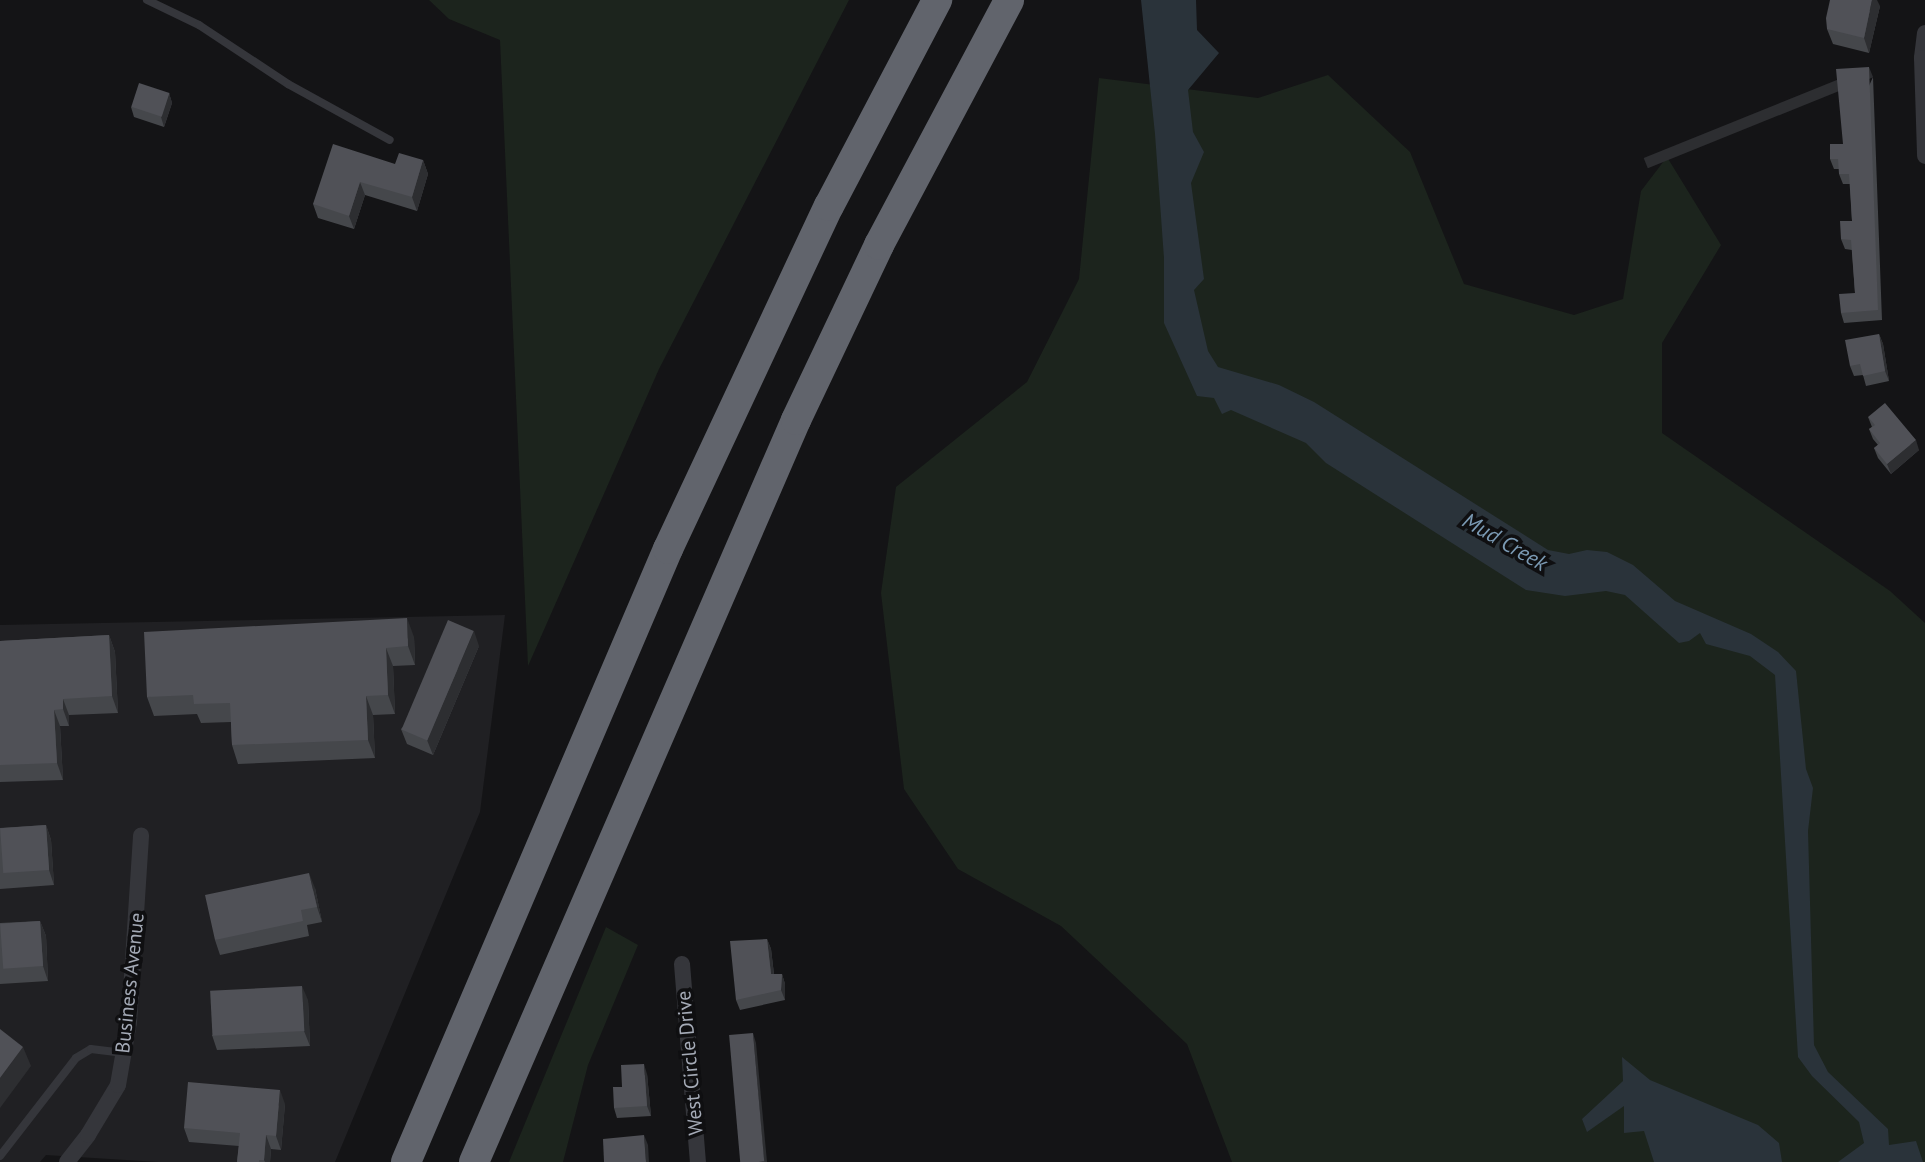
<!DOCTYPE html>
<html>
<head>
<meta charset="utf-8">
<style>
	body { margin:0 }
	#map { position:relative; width:1925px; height:1162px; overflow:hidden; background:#141416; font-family:"PT Sans",sans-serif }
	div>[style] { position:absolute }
	.built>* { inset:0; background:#202023 }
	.green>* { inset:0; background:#1c241d }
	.water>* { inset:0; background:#2a333a }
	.service>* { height:8px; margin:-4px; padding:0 4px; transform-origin:4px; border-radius:4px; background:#35363b }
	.minor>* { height:16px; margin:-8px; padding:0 8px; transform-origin:8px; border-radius:8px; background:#35363b }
	.motorway>* { height:30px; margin:-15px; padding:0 15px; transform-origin:15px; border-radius:15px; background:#61646c }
	.wall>* { inset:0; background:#45474b }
	.shaded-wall>* { inset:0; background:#2d2e31; transform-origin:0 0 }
	.building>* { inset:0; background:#505157; transform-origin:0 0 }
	span { translate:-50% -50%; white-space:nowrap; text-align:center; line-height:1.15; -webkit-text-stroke:7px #0f0f11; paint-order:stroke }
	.street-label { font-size:20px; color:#a5abb7 }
	.water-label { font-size:22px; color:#7b9ab4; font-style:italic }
</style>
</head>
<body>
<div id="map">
	<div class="built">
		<div style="clip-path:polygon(505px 615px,480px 812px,335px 1162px,158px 1162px,46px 1155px,40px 1162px,0 1162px,0 625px)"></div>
	</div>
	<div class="green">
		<div style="clip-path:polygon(429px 0,849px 0,659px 369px,528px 666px,500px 40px,449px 19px)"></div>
		<div style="clip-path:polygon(1328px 75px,1410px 152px,1464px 284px,1574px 315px,1623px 299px,1641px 191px,1667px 157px,1721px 245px,1662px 343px,1662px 433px,1890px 591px,1925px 623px,1925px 1162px,1232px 1162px,1187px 1044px,1061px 926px,958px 869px,904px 789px,881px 593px,896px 487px,1027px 382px,1079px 279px,1099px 78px,1258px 98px)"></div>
		<div style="clip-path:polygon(606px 927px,638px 945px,588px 1065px,563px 1162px,509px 1162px)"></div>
	</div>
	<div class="water">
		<div style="clip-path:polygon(1141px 0,1196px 0,1197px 30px,1219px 53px,1188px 90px,1193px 132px,1204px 152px,1191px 183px,1204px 279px,1194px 290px,1208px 351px,1218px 367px,1279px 385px,1314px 402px,1548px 550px,1569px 554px,1587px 550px,1607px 552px,1633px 565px,1675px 601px,1751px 634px,1778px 652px,1796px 671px,1806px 769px,1813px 788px,1808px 831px,1814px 1045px,1828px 1072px,1888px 1129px,1889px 1145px,1916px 1141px,1923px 1162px,1838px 1162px,1864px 1143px,1859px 1122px,1812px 1076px,1798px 1057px,1775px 675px,1750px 656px,1706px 644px,1700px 633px,1689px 641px,1679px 643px,1625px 595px,1606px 591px,1565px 596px,1526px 590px,1326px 463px,1306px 443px,1231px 410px,1222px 414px,1214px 398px,1197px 396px,1164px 323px,1164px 258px,1155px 134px)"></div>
		<div style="clip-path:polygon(1622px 1057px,1650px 1080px,1758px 1125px,1779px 1143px,1782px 1162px,1654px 1162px,1644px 1131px,1624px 1133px,1624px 1106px,1587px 1132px,1582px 1119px,1623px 1081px)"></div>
	</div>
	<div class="service">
		<div style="left:147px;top:0;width:58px;rotate:25.7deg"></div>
		<div style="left:199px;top:25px;width:107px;rotate:33.5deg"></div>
		<div style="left:288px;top:84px;width:116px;rotate:28.8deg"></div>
		<div style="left:0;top:1156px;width:124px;rotate:-52.2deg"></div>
		<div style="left:76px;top:1058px;width:17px;rotate:-31deg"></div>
		<div style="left:91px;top:1049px;width:33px;rotate:7deg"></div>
	</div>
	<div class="minor">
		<div style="left:1925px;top:33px;width:25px;rotate:97deg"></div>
		<div style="left:1922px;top:58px;width:98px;rotate:88.2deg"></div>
		<div style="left:682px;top:964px;width:199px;rotate:85.4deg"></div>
		<div style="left:67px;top:1162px;width:34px;rotate:-52deg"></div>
		<div style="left:88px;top:1135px;width:58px;rotate:-59deg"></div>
		<div style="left:118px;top:1085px;width:64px;rotate:-80.1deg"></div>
		<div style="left:129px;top:1022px;width:187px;rotate:-86.3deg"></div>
	</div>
	<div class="motorway">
		<div style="left:406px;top:1162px;width:667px;rotate:-66.86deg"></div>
		<div style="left:668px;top:549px;width:379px;rotate:-64.9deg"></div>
		<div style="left:829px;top:206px;width:233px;rotate:-62.3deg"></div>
		<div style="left:474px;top:1162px;width:809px;rotate:-66.54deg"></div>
		<div style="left:796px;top:420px;width:194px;rotate:-64.6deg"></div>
		<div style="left:879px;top:245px;width:277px;rotate:-62deg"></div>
	</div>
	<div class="wall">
		<div style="clip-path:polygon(1880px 6px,1869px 53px,1833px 44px,1827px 29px)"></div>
		<div style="clip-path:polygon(1873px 77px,1882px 320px,1844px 323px,1841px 313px,1855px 293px,1852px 250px,1845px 249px,1841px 239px,1852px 221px,1850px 184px,1843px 184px,1839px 174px,1839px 169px,1834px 169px,1830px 159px,1843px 144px)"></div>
		<div style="clip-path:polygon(169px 93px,172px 103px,164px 127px,134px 117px,131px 107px)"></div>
		<div style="clip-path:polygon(423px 160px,428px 174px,417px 211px,365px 195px,354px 229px,318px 218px,313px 204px,395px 164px)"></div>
		<div style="clip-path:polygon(1879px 334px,1883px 344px,1889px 381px,1866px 386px,1863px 375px,1854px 376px,1850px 366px)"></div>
		<div style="clip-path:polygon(1868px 417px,1919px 450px,1891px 474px,1878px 458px,1874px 448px,1878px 445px,1873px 439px,1869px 429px,1872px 427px)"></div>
		<div style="clip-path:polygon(109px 635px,115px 652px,118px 713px,69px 715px,69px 726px,60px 726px,63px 780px,0 782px,0 641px)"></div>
		<div style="clip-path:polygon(414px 637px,415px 665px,393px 666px,395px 714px,373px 715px,375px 758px,238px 764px,232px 745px,231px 722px,201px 723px,197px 714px,154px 716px,147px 697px)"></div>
		<div style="clip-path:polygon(479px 646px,433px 755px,407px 744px,401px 729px)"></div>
		<div style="clip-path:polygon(46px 825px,51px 840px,54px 885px,0 889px,0 828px)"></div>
		<div style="clip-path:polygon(315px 888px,322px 922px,307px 925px,309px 936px,220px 955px,215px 940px)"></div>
		<div style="clip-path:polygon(40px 921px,46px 936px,48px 981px,0 984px,0 923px)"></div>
		<div style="clip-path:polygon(767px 939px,771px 949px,774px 974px,782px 974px,785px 984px,785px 1000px,740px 1010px,736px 1000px)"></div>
		<div style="clip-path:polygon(308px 1000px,310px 1046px,217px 1050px,212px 1035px)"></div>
		<div style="clip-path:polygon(647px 1074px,651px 1116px,617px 1118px,614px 1108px,622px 1087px)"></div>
		<div style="clip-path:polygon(285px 1104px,281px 1150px,271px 1149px,270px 1162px,237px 1162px,239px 1146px,189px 1142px,184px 1128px)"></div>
	</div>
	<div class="shaded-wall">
		<div style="clip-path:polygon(1872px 0,1877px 0,1880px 6px,1869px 53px,1864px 38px)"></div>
		<div style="left:1869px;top:67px;width:11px;height:243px;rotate:68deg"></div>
		<div style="clip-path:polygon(169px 93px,172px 103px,164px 127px,161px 117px)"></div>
		<div style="clip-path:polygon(423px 160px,428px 174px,417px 211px,412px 197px)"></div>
		<div style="clip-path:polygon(360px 182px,365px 195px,354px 229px,349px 216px)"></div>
		<div style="clip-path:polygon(1879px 334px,1883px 344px,1889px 381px,1885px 371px)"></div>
		<div style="clip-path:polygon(1916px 440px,1919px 450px,1891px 474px,1887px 464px)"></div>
		<div style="clip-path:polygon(407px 618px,414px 637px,415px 665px,408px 646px)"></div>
		<div style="clip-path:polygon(474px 631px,479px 646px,433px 755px,427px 740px)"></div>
		<div style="clip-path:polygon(109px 635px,115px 652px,118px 713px,112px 696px)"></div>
		<div style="clip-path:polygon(386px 648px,393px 666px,395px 714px,388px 695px)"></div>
		<div style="clip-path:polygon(366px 696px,373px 715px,375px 758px,368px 740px)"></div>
		<div style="clip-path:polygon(63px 699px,69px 715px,69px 726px,63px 709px)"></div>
		<div style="clip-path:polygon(54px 710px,60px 726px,63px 780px,57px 763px)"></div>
		<div style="clip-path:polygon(46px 825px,51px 840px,54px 885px,49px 870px)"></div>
		<div style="clip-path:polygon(309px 873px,315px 888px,322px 922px,317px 907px)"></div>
		<div style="clip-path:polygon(40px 921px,46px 936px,48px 981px,43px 966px)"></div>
		<div style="clip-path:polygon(767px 939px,771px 949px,775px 984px,771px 974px)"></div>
		<div style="clip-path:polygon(782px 974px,785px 984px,785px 1000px,781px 990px)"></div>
		<div style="clip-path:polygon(302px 986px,308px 1000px,310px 1046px,304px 1031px)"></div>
		<div style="clip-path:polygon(753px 1033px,756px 1043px,767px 1162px,764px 1162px)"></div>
		<div style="clip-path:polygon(23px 1047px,31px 1066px,0 1108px,0 1078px)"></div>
		<div style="clip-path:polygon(644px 1064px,647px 1074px,651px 1116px,647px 1106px)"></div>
		<div style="clip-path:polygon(280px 1090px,285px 1104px,281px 1150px,276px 1136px)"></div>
		<div style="clip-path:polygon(266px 1135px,271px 1149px,270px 1162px,265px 1162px,264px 1160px)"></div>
		<div style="clip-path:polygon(644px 1135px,648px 1145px,649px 1162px,646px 1162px)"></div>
	</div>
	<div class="building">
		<div style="clip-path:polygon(1830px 0,1872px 0,1864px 38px,1827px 29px,1826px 18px)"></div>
		<div style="clip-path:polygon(1869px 67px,1878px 310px,1841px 313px,1839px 294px,1855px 293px,1851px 240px,1841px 239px,1840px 221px,1852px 221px,1849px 174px,1839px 174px,1838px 159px,1830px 159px,1830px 144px,1843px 144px,1836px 69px)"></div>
		<div style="left:139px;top:83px;width:32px;height:25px;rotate:18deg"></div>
		<div style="clip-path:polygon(333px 144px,395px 164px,399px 153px,423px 160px,412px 197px,360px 182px,349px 216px,313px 204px)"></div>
		<div style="clip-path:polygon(1879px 334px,1885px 371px,1863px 376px,1860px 364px,1850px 366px,1845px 340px)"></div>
		<div style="clip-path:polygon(1885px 403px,1916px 440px,1887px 464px,1874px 448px,1880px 443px,1869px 429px,1875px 425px,1868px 417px)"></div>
		<div style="clip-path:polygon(407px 618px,408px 646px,386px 648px,388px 695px,366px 696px,368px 740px,232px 745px,230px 703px,194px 704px,193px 695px,147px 697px,144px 632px)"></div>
		<div style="left:448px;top:620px;width:28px;height:119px;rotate:23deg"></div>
		<div style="clip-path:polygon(109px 635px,112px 696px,63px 699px,63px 709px,54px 710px,57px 763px,0 765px,0 641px)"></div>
		<div style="left:46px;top:825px;width:45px;height:46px;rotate:86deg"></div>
		<div style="clip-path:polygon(309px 873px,317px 907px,301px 910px,303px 921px,215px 940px,205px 895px)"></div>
		<div style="left:40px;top:921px;width:45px;height:40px;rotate:86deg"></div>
		<div style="clip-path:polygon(767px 939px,771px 974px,782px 974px,781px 990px,736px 1000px,730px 941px)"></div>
		<div style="left:302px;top:986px;width:45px;height:92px;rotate:87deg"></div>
		<div style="clip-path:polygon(0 1029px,23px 1047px,0 1078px)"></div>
		<div style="left:753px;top:1033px;width:129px;height:24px;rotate:85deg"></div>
		<div style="clip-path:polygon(644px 1064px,647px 1106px,614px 1108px,613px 1087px,622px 1087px,621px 1065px)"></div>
		<div style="clip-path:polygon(188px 1082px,280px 1090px,276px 1136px,266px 1135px,264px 1160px,259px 1160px,259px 1162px,237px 1162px,240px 1133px,184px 1128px)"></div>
		<div style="clip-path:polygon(644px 1135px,646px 1162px,604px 1162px,603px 1139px)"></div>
	</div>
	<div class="street-label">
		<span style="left:130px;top:983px;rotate:-84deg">Business Avenue</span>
		<span style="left:690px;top:1063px;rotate:-95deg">West Circle Drive</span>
	</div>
	<div class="water-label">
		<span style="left:1505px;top:542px;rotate:30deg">Mud Creek</span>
	</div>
</div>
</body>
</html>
